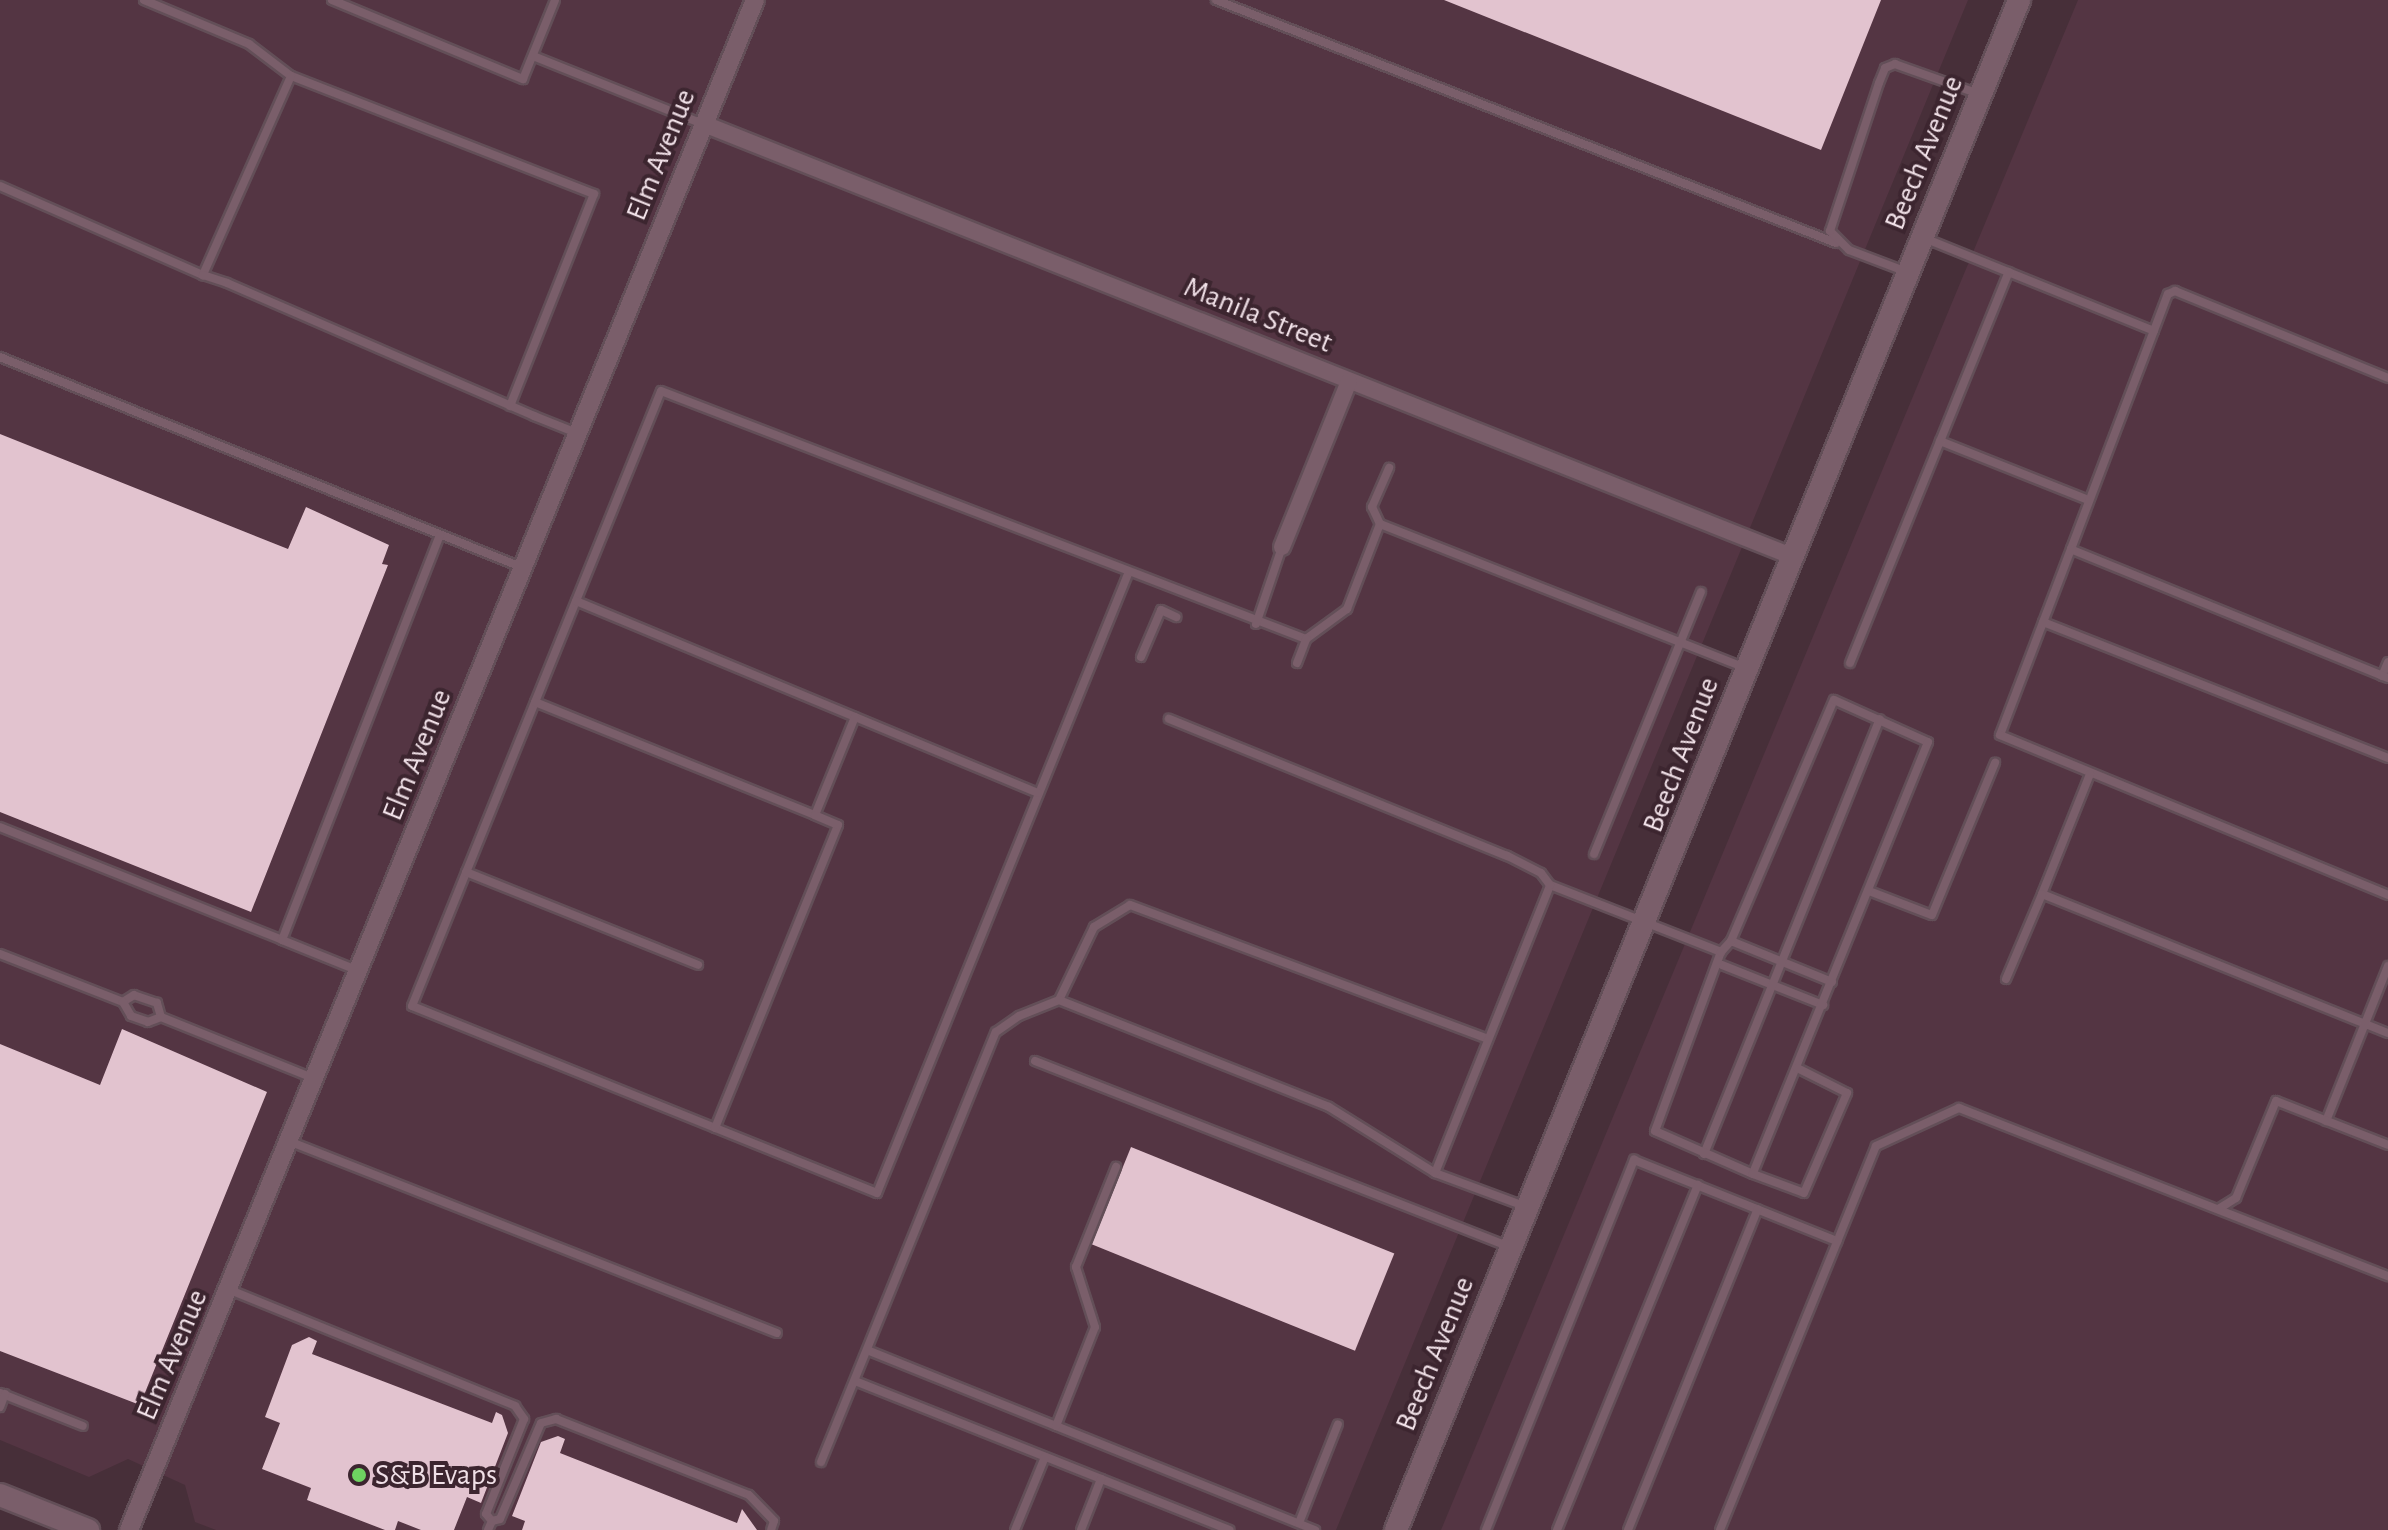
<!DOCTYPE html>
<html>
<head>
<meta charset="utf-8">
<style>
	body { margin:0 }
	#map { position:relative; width:2388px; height:1530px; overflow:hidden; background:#472f39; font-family:"Alegreya Sans",sans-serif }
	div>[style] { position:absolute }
	.built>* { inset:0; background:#543543 }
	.building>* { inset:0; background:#e2c3cf; transform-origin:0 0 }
	.roads { filter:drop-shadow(2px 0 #634f58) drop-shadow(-2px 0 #634f58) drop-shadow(0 2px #634f58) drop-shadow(0 -2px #634f58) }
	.service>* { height:8px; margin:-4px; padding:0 4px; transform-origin:4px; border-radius:4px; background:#7a5e6a }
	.minor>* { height:16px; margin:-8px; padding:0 8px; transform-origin:8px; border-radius:8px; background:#7a5e6a }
	.tertiary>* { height:18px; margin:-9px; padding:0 9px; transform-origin:9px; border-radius:9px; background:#7a5e6a }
	.secondary>* { height:22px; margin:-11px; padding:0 11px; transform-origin:11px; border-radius:11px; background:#7a5e6a }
	.dots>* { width:22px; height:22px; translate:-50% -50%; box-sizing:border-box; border:4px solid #3c252f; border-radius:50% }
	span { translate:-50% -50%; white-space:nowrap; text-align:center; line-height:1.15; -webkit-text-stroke:8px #3c252f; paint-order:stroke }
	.street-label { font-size:30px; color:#f0e0e7 }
	.poi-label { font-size:30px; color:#f0e0e7 }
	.left { translate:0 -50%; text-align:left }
</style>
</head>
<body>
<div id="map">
	<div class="built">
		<div style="clip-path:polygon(0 0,1968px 0,1336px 1530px,216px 1530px,195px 1522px,185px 1485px,128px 1459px,89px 1477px,0 1440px)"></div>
		<div style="clip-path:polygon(2078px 0,2388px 0,2388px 1530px,1441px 1530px)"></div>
	</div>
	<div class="building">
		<div style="clip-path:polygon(1444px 0,1881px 0,1821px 150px)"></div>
		<div style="clip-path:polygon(0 434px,288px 549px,306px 507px,389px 545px,382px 564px,388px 565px,251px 912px,0 812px)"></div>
		<div style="clip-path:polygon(122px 1029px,267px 1092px,140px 1405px,0 1351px,0 1044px,100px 1085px)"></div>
		<div style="left:1131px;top:1147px;width:284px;height:105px;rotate:22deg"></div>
		<div style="clip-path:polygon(309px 1337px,317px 1341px,312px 1354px,492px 1423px,496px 1412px,502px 1415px,508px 1433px,481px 1503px,467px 1497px,454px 1530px,421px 1530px,398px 1521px,395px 1530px,385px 1530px,307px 1500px,311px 1488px,262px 1469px,280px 1423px,265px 1417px,292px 1345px)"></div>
		<div style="clip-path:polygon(558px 1436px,565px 1439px,560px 1453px,737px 1523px,742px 1509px,757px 1530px,522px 1530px,525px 1521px,512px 1516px,541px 1442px)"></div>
	</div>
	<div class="roads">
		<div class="service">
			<div style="left:144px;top:0;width:114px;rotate:22.7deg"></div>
			<div style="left:249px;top:44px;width:53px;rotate:37.3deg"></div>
			<div style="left:332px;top:0;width:207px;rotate:22.5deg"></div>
			<div style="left:523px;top:79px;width:85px;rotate:-67.9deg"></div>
			<div style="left:1216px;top:0;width:666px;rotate:21.4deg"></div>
			<div style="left:533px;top:56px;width:183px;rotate:21.8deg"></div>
			<div style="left:0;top:186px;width:222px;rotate:23.7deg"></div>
			<div style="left:1924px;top:238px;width:248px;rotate:22deg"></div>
			<div style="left:1907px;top:272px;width:62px;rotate:-159.2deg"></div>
			<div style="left:1849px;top:250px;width:27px;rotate:-135deg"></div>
			<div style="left:1830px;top:231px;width:156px;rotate:-71.7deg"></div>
			<div style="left:1879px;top:83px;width:16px;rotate:-68deg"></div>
			<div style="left:1885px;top:68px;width:11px;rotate:-22deg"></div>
			<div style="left:1895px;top:64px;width:89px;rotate:19.7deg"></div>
			<div style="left:0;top:357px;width:562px;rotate:21.95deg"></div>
			<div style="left:510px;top:406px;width:228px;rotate:-68.4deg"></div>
			<div style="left:594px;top:194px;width:325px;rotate:-158.7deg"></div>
			<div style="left:291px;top:76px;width:218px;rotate:113.9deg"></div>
			<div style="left:203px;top:275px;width:25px;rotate:18deg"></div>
			<div style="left:227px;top:283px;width:335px;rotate:23.4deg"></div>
			<div style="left:534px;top:416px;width:46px;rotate:21.6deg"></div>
			<div style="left:1940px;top:441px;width:157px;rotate:21.7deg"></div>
			<div style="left:1380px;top:524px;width:19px;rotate:-115deg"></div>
			<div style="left:1372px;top:507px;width:43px;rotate:-66.4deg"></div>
			<div style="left:2071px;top:549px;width:273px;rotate:-69.2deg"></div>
			<div style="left:2168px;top:294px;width:8px;rotate:-23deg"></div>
			<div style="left:2175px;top:291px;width:230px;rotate:22.2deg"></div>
			<div style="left:1128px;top:574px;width:668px;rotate:112.07deg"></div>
			<div style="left:877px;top:1193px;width:501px;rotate:-158.09deg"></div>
			<div style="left:412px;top:1006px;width:663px;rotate:-67.96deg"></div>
			<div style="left:661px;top:391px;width:691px;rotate:21.03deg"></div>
			<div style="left:1306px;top:639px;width:51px;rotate:-36.2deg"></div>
			<div style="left:1347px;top:609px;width:91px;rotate:-68.8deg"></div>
			<div style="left:1380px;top:524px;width:392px;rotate:21.5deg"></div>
			<div style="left:576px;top:601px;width:500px;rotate:22.57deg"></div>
			<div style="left:2043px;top:622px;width:371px;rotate:21.5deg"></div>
			<div style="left:1256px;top:624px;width:81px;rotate:-71.3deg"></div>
			<div style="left:1141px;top:657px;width:51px;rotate:-66.9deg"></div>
			<div style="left:1161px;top:610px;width:17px;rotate:25deg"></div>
			<div style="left:1297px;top:663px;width:26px;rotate:-69deg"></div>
			<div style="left:1850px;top:663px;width:422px;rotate:-67.9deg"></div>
			<div style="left:2382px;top:676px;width:15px;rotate:-67deg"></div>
			<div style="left:2388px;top:678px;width:342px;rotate:-157.9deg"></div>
			<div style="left:2071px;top:549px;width:199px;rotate:110.9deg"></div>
			<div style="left:2000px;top:735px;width:420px;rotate:22.4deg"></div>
			<div style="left:535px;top:702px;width:302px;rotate:22deg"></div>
			<div style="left:815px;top:815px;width:106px;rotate:-67.8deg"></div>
			<div style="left:2090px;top:774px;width:129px;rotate:111.8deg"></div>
			<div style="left:2042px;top:894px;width:373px;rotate:21.9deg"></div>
			<div style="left:0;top:827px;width:304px;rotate:21.8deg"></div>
			<div style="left:282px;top:940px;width:435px;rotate:-68.7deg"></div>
			<div style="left:1594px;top:854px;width:283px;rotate:-67.8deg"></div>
			<div style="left:466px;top:872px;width:250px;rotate:21.8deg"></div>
			<div style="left:1550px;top:885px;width:184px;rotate:21.4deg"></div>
			<div style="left:1869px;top:891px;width:67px;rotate:20.9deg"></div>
			<div style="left:1932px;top:915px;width:165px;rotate:-67.5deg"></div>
			<div style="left:282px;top:940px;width:83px;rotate:21.9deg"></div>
			<div style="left:1731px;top:941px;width:109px;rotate:22.1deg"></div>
			<div style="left:0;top:954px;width:132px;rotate:21.3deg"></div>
			<div style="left:1722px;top:965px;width:109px;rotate:21.6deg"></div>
			<div style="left:2006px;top:979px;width:92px;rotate:-67deg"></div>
			<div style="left:1059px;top:1000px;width:81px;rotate:-64.4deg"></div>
			<div style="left:1094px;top:927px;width:42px;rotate:-31.4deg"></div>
			<div style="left:1130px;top:905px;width:382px;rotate:20.5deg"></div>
			<div style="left:161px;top:1017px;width:15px;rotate:-106deg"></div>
			<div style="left:157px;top:1003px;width:24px;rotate:-161deg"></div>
			<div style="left:134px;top:995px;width:13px;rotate:148deg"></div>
			<div style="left:123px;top:1002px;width:16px;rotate:60deg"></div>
			<div style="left:131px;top:1016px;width:18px;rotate:19deg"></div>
			<div style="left:148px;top:1022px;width:14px;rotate:-21deg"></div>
			<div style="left:161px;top:1017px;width:164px;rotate:21.9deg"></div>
			<div style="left:1035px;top:1061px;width:510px;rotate:21.38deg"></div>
			<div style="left:2326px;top:1121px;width:167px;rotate:-68.2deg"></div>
			<div style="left:715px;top:1128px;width:327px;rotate:-67.9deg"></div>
			<div style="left:838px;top:825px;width:25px;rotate:-157deg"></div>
			<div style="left:291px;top:1142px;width:522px;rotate:21.46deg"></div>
			<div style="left:1704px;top:1154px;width:469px;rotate:-68deg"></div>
			<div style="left:1435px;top:1173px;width:95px;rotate:20.3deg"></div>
			<div style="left:1753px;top:1174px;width:107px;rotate:-156.3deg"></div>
			<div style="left:1655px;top:1131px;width:191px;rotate:-69.8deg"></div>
			<div style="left:1721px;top:952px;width:15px;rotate:-48deg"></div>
			<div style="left:1731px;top:941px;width:262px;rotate:-66.9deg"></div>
			<div style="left:1834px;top:700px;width:103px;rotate:24.1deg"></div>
			<div style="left:1928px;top:742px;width:466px;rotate:112.1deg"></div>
			<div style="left:1753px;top:1174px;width:54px;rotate:20.4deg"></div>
			<div style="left:1804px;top:1193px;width:109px;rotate:-66.7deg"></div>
			<div style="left:1847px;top:1093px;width:56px;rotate:-153.4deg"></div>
			<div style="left:2220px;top:1208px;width:19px;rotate:-32deg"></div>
			<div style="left:2236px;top:1198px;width:105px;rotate:-67.6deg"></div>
			<div style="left:2276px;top:1101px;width:120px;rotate:21.4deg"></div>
			<div style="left:230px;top:1290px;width:308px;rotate:22.1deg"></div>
			<div style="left:515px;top:1406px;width:16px;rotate:55deg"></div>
			<div style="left:524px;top:1419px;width:102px;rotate:111.8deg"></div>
			<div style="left:486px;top:1514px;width:9px;rotate:49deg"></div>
			<div style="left:492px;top:1521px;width:10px;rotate:114deg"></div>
			<div style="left:867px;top:1350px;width:483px;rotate:21.9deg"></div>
			<div style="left:855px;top:1381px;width:403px;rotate:21.7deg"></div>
			<div style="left:0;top:1393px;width:89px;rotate:21.7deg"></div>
			<div style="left:0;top:1407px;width:14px;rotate:-69deg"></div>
			<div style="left:1056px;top:1426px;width:106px;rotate:-68.5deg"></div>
			<div style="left:1095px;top:1327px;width:63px;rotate:-107.6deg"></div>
			<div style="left:1076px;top:1267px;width:108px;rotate:-68.2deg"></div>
			<div style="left:821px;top:1462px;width:464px;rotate:-67.9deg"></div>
			<div style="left:996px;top:1032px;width:28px;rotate:-35deg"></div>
			<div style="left:1019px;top:1016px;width:43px;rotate:-21.8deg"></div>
			<div style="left:1059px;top:1000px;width:290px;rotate:21.6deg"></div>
			<div style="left:1329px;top:1107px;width:125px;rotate:31.9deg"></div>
			<div style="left:1435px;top:1173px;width:310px;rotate:-68.2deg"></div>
			<div style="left:1550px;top:885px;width:15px;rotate:-127deg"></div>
			<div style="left:1541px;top:873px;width:38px;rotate:-153deg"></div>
			<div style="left:1507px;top:856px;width:365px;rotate:-157.9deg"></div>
			<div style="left:492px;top:1521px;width:8px;rotate:-14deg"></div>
			<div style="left:500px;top:1519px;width:104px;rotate:-66.9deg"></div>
			<div style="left:541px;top:1423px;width:16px;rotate:-15deg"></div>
			<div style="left:556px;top:1419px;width:207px;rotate:21.5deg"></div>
			<div style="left:749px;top:1495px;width:36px;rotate:46deg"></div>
			<div style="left:774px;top:1521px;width:9px;rotate:108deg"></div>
			<div style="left:1299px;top:1523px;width:106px;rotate:-68.5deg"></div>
			<div style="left:1015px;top:1530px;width:79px;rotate:-67.7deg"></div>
			<div style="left:1081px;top:1530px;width:55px;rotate:-68.6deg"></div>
			<div style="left:1486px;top:1530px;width:399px;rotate:-68.2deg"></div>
			<div style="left:1634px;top:1160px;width:219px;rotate:21.8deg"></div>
			<div style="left:1557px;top:1530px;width:373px;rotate:-67.8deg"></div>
			<div style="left:1628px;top:1530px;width:346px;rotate:-68deg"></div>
			<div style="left:1720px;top:1530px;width:414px;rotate:-67.9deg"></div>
			<div style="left:1876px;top:1146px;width:91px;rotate:-24.6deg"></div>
			<div style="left:1959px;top:1108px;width:461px;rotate:21.4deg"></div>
		</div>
		<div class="minor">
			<div style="left:704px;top:124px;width:1170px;rotate:21.67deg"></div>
			<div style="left:1282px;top:547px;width:179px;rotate:-68deg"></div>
		</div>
		<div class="tertiary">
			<div style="left:129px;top:1530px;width:1653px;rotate:-67.75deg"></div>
		</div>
		<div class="secondary">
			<div style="left:0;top:1495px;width:95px;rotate:21.7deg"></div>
			<div style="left:1396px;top:1530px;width:1652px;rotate:-67.84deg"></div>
		</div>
	</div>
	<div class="dots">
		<div style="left:359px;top:1475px;background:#6ed361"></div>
	</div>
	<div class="street-label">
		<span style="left:1924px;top:153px;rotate:-68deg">Beech Avenue</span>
		<span style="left:661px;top:155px;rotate:-68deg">Elm Avenue</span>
		<span style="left:1258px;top:315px;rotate:22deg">Manila Street</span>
		<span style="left:417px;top:755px;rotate:-68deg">Elm Avenue</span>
		<span style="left:1681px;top:755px;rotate:-69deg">Beech Avenue</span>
		<span style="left:1435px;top:1354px;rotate:-68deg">Beech Avenue</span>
		<span style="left:172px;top:1355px;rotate:-67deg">Elm Avenue</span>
	</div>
	<div class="poi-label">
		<span class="left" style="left:375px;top:1475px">S&amp;B Evaps</span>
	</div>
</div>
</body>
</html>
